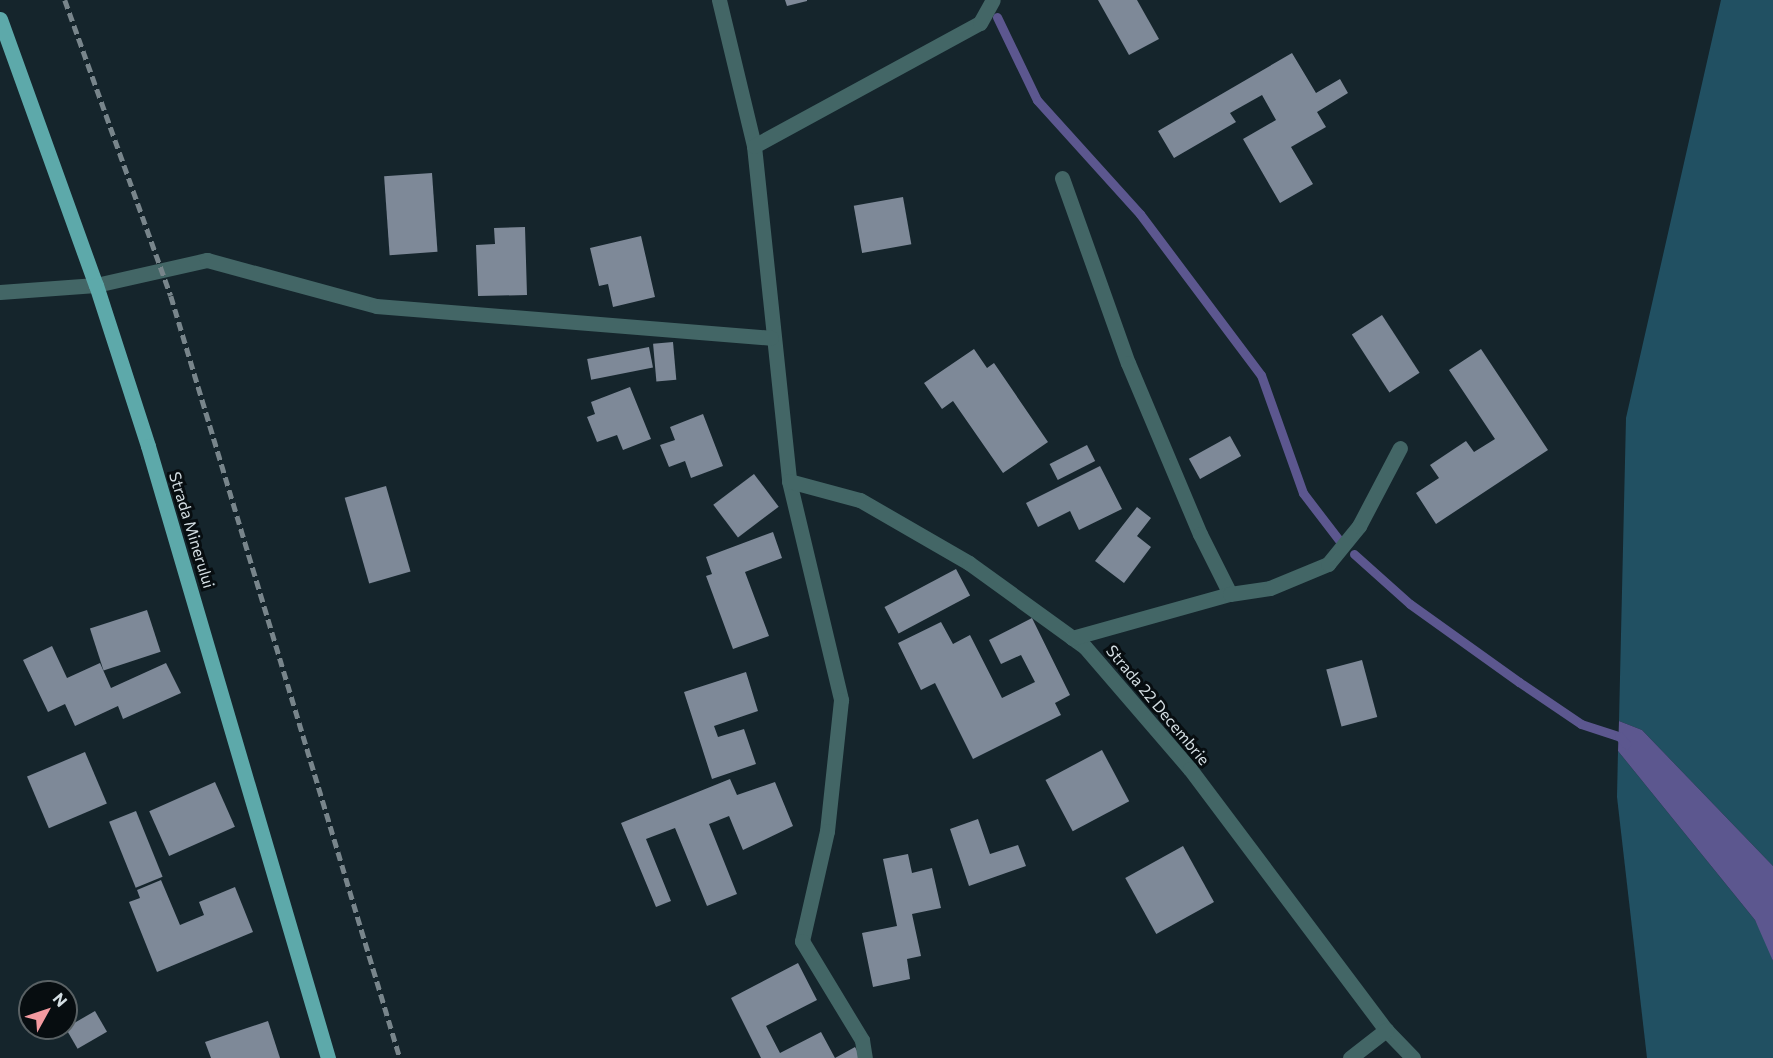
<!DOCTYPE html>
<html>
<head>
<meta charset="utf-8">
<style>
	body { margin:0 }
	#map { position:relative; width:1773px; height:1058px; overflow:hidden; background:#15252c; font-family:Commissioner,sans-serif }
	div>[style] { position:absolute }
	.green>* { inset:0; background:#215062 }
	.water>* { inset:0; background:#5c578f }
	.stream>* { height:9px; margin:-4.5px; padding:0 4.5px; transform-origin:4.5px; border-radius:4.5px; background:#5c578f }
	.building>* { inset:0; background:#7e8998; transform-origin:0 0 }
	.minor>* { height:15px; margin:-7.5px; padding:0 7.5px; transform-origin:7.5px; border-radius:7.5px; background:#436666 }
	.primary>* { height:15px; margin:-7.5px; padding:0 7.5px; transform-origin:7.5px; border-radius:7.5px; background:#5da9aa }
	.rail>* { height:4.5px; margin-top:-2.25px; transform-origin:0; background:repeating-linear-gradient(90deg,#78858b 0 9px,transparent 0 13.5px) }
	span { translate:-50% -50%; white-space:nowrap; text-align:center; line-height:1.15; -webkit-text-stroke:6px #070d10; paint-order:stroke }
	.street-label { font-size:16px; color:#d4dee3 }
	.north { position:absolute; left:18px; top:980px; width:60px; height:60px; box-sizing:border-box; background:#070d10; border:2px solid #596164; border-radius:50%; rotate:50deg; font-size:16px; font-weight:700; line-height:24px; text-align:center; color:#d4dee3 }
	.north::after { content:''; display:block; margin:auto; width:21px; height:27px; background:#f49aa0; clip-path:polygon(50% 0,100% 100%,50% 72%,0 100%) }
</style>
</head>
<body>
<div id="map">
	<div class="green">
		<div style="clip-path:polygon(1721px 0,1773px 0,1773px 866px,1642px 730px,1619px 721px,1626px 418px)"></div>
		<div style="clip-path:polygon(1618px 751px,1755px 920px,1768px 945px,1773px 961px,1773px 1058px,1647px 1058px,1617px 797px)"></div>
	</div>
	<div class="water">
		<div style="clip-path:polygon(1619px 721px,1642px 730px,1773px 866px,1773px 961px,1755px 920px,1618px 751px)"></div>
	</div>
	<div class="stream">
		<div style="left:997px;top:17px;width:92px;rotate:64.3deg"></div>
		<div style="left:1037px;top:100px;width:154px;rotate:47.9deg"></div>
		<div style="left:1140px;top:214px;width:201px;rotate:53.1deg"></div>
		<div style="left:1261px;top:375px;width:125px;rotate:70.4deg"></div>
		<div style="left:1303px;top:493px;width:64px;rotate:52.6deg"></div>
		<div style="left:1354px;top:554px;width:75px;rotate:41.8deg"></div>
		<div style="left:1410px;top:604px;width:134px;rotate:35.6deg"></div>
		<div style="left:1519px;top:682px;width:75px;rotate:34.1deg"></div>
		<div style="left:1581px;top:724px;width:40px;rotate:18deg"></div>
		<div style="left:1619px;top:736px;width:11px;rotate:49deg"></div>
	</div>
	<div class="building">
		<div style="clip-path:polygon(785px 0,807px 0,807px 1px,787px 6px)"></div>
		<div style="clip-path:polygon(1098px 0,1137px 0,1159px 39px,1129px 55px)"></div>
		<div style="clip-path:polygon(1292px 53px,1316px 93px,1340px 79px,1348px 93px,1317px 112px,1326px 127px,1291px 147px,1313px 184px,1280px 203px,1243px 139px,1276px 120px,1262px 95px,1230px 113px,1236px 122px,1174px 158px,1158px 131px)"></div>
		<div style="left:432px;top:173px;width:79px;height:48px;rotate:86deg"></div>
		<div style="left:903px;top:197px;width:48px;height:50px;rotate:80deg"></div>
		<div style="clip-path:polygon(525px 227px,527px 295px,478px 296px,476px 245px,495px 244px,494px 228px)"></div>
		<div style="clip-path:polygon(641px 236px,655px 297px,613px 307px,608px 284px,599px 286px,590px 248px)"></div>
		<div style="left:1382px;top:315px;width:69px;height:36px;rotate:57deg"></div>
		<div style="left:673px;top:342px;width:38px;height:20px;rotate:85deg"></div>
		<div style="left:649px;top:347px;width:21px;height:63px;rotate:79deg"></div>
		<div style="clip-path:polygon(974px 349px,987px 368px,994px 363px,1048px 442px,1003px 473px,953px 401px,942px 409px,924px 383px)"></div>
		<div style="clip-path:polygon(1481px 349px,1548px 450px,1436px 524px,1416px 493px,1439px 478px,1430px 465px,1466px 441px,1474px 452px,1495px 439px,1449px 370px)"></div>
		<div style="clip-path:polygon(630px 387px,651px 439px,623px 450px,617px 435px,597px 442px,587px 417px,595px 414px,591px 402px)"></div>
		<div style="clip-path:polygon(703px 414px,723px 466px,691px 478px,685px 461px,669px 467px,660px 445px,675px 440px,670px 427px)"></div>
		<div style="left:1230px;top:436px;width:23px;height:47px;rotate:61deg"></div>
		<div style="left:1087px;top:445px;width:18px;height:42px;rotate:63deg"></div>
		<div style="clip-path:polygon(1100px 466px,1122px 509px,1079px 530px,1070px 511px,1038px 527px,1026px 503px)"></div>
		<div style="left:754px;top:474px;width:41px;height:51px;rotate:53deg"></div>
		<div style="left:386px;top:486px;width:89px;height:43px;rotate:74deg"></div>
		<div style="clip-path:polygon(1137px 507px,1151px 518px,1137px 536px,1151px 547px,1124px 583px,1095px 561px)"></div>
		<div style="clip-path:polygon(773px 532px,782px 558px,745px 572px,769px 636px,733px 649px,706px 576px,712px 574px,706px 557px)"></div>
		<div style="left:956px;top:569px;width:30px;height:81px;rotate:62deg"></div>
		<div style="left:147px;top:610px;width:44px;height:60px;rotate:72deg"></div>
		<div style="clip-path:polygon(1032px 618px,1070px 695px,1055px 703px,1061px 715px,973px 759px,935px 683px,921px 690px,898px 643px,941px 622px,953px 644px,970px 635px,1002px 698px,1035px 682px,1021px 655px,1001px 664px,989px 640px)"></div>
		<div style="clip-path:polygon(52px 646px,67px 678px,100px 663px,111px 688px,166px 663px,181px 693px,123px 719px,118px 706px,75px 726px,65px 704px,48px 712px,23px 660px)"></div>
		<div style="left:1362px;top:660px;width:59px;height:37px;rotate:75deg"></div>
		<div style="clip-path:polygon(746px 672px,758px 711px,714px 726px,718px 737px,744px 729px,756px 764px,712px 779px,684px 692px)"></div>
		<div style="left:1102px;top:750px;width:58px;height:64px;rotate:62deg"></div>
		<div style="left:85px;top:752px;width:56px;height:63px;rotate:67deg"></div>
		<div style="clip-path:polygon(730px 779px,737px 795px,775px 782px,793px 826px,743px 850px,729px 816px,709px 824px,737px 894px,707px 906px,675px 828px,646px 839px,671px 901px,656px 907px,621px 823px)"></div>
		<div style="left:215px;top:782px;width:49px;height:72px;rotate:66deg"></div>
		<div style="left:136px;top:811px;width:71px;height:29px;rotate:68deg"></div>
		<div style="clip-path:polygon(978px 819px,990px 854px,1018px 845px,1026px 866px,969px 886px,950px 829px)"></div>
		<div style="left:1183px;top:846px;width:64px;height:66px;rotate:61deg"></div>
		<div style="clip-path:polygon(908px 854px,912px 873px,932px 868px,941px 908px,912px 914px,921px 956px,907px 959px,910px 979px,873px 987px,862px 933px,897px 926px,883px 859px)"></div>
		<div style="clip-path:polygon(161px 880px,180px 925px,204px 915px,199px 902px,235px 887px,253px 932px,157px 972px,129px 902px,140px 898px,137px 890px)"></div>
		<div style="clip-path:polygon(798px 963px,817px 1000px,766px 1026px,780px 1053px,821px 1032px,835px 1058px,855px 1047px,861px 1058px,761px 1058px,731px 998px)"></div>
		<div style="left:95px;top:1011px;width:24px;height:34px;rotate:60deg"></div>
		<div style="clip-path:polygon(268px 1021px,280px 1058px,211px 1058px,205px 1042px)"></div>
	</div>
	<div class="minor">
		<div style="left:719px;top:0;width:150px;rotate:76.5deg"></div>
		<div style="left:754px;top:146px;width:337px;rotate:84deg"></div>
		<div style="left:789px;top:481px;width:225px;rotate:76.6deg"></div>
		<div style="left:841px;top:700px;width:132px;rotate:96.1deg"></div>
		<div style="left:827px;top:831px;width:113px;rotate:102.8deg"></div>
		<div style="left:802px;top:941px;width:116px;rotate:58.8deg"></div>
		<div style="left:862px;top:1040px;width:18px;rotate:81deg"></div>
		<div style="left:754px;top:146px;width:257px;rotate:-28.6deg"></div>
		<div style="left:980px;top:23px;width:26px;rotate:-61deg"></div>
		<div style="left:1062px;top:178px;width:196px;rotate:70.4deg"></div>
		<div style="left:1128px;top:363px;width:186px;rotate:67.2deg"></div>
		<div style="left:1200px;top:534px;width:67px;rotate:63.4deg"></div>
		<div style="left:0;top:292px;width:96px;rotate:-4.2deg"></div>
		<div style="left:96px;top:285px;width:114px;rotate:-12.7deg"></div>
		<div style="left:207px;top:260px;width:175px;rotate:15.2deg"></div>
		<div style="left:376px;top:306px;width:396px;rotate:4.6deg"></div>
		<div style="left:789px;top:481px;width:73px;rotate:15deg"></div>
		<div style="left:860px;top:500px;width:126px;rotate:30deg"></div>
		<div style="left:969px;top:563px;width:143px;rotate:35.9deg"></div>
		<div style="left:1085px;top:647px;width:161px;rotate:49.3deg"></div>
		<div style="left:1190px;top:769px;width:326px;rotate:53.1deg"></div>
		<div style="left:1386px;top:1030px;width:39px;rotate:46deg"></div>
		<div style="left:1072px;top:638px;width:164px;rotate:-15.6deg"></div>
		<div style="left:1230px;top:594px;width:40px;rotate:-8.5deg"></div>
		<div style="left:1270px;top:588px;width:63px;rotate:-22.5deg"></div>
		<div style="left:1328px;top:564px;width:49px;rotate:-50.8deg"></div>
		<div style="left:1359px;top:526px;width:88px;rotate:-62.3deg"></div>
		<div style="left:1350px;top:1058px;width:46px;rotate:-37.9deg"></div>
	</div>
	<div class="primary">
		<div style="left:0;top:19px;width:283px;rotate:70.2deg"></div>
		<div style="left:96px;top:285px;width:169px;rotate:72.1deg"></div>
		<div style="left:148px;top:446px;width:638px;rotate:73.61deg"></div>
	</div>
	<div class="rail">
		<div style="left:65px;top:0;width:314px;rotate:70.3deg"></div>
		<div style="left:171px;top:296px;width:796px;rotate:73.27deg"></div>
	</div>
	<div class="street-label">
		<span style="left:192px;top:530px;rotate:73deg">Strada Minerului</span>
		<span style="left:1158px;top:705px;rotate:50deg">Strada 22 Decembrie</span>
	</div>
	<div class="north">N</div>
</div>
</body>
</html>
